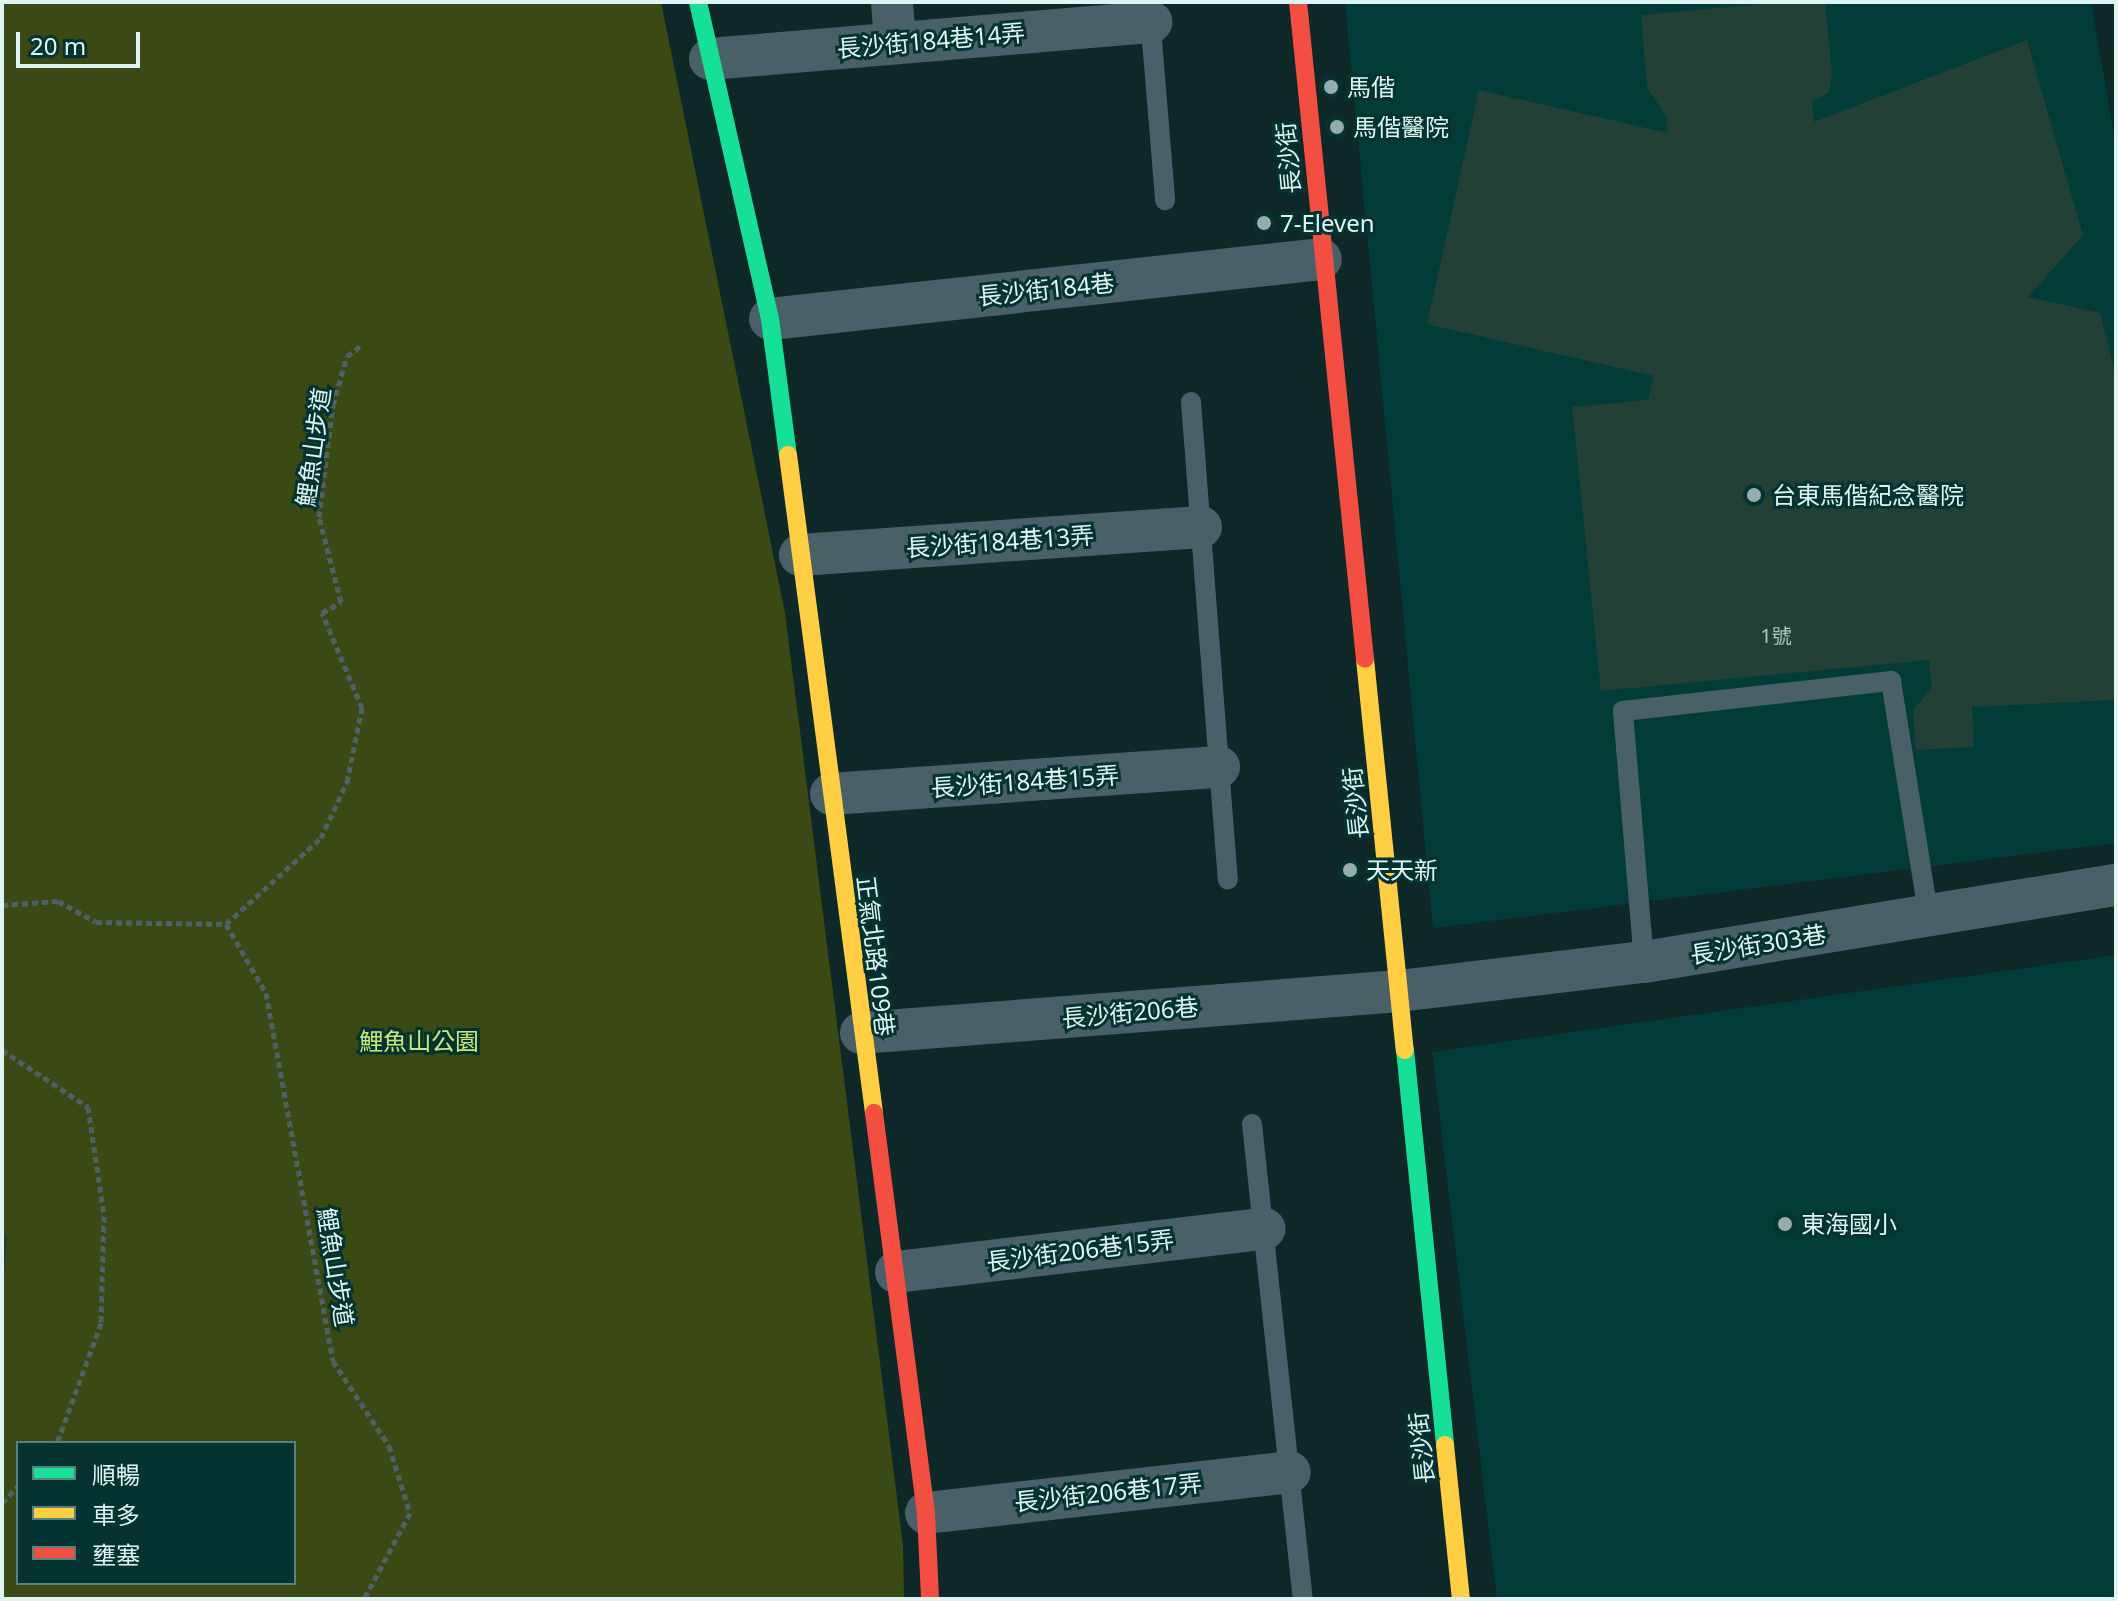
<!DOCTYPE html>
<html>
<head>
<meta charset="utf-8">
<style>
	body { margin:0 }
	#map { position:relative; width:2118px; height:1601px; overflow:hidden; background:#0e2827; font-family:"Noto Sans","Noto Sans TC",sans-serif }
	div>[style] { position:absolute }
	.built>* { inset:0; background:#023c39 }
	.green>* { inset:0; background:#3b4a14 }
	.building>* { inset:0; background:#234037 }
	.path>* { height:5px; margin-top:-2.5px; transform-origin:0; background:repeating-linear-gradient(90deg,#4e6266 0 6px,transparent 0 10px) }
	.lane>* { height:20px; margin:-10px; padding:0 10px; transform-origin:10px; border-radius:10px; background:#496068 }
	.street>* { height:42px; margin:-21px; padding:0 21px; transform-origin:21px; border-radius:21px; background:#496068 }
	.fast>* { height:18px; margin:-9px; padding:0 9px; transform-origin:9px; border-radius:9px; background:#16e098 }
	.slow>* { height:18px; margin:-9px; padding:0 9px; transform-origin:9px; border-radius:9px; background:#ffcf43 }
	.jam>* { height:18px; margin:-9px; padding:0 9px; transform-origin:9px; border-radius:9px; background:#f24e42 }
	.dots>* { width:22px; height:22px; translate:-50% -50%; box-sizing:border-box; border:4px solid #043331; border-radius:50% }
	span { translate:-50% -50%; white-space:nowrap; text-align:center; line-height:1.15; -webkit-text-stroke:6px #043331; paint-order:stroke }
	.number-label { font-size:20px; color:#afc8c4 }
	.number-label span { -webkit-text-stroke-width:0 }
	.street-label { font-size:24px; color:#def5f3 }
	.poi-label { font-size:24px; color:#def5f3 }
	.left { translate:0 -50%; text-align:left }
	.park-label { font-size:24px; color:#cbe77a }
	.frame { position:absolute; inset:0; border:4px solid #def5f3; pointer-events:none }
	.legend { position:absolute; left:16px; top:1441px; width:280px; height:144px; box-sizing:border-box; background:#043331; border:2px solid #5b817f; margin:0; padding:10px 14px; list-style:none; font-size:24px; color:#def5f3 }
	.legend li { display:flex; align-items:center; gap:16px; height:40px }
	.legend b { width:40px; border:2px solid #5b817f }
	.scale { position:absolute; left:16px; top:32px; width:124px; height:36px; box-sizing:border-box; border:4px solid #def5f3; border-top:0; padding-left:10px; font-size:24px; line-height:28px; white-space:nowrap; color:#def5f3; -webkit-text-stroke:6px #043331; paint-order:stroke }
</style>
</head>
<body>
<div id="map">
	<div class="built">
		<div style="clip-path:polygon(1345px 2px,2091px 2px,2116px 147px,2116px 843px,1433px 928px)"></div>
		<div style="clip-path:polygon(2116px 955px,2116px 1599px,1497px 1599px,1432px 1052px)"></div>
	</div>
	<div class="green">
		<div style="clip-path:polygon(evenodd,2px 2px,661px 2px,785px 613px,903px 1545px,904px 1599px,2px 1599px,2px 2px,18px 1443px,294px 1443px,294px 1583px,18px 1583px,18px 1443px)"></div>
	</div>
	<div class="building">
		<div style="clip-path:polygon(1786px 2px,1825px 2px,1832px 72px,1829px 92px,1812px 102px,1814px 122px,2027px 40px,2083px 235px,2028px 297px,2100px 313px,2116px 377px,2116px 700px,1972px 707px,1974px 747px,1916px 750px,1913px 710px,1932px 688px,1929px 660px,1601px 691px,1572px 407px,1648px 400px,1654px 376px,1427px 324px,1479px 90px,1668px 133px,1666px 116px,1647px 87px,1641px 15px)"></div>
		<div style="clip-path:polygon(2px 1234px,8px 1235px,4px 1270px,2px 1269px)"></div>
	</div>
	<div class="path">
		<div style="left:2px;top:905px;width:56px;rotate:-4.1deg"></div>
		<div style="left:58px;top:901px;width:43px;rotate:28.9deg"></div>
		<div style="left:96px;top:922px;width:130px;rotate:0.9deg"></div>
		<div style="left:226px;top:924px;width:80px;rotate:59.9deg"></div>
		<div style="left:266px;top:993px;width:374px;rotate:79.7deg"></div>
		<div style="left:333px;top:1361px;width:102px;rotate:56.6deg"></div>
		<div style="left:389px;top:1446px;width:70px;rotate:72.6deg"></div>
		<div style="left:410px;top:1513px;width:98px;rotate:118.1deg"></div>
		<div style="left:226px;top:924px;width:128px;rotate:-42.2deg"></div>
		<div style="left:321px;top:838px;width:62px;rotate:-65.1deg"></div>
		<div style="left:347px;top:782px;width:76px;rotate:-78.5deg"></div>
		<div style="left:362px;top:708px;width:103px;rotate:-112.8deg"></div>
		<div style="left:322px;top:613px;width:22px;rotate:-30deg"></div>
		<div style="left:341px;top:602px;width:88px;rotate:-104.5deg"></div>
		<div style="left:319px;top:517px;width:113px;rotate:-82.9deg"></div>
		<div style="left:333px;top:405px;width:51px;rotate:-74.1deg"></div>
		<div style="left:347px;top:356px;width:19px;rotate:-36deg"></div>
		<div style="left:2px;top:1050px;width:103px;rotate:33.5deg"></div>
		<div style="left:88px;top:1107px;width:110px;rotate:81.6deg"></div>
		<div style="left:104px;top:1216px;width:107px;rotate:91.6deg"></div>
		<div style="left:101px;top:1323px;width:128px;rotate:110.1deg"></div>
		<div style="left:2px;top:1503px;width:23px;rotate:-47deg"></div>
	</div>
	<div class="lane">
		<div style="left:1150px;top:16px;width:185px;rotate:85.3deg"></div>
		<div style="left:1191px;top:402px;width:479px;rotate:85.6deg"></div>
		<div style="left:1644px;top:962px;width:252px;rotate:-94.8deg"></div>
		<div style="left:1623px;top:711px;width:270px;rotate:-6.4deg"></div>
		<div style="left:1891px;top:681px;width:240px;rotate:80.9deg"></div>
		<div style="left:1252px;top:1124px;width:478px;rotate:83.9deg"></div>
	</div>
	<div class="street">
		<div style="left:892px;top:2px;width:41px;rotate:85.8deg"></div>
		<div style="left:710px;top:59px;width:443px;rotate:-4.8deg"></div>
		<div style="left:770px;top:319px;width:554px;rotate:-6.21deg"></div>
		<div style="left:800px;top:555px;width:402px;rotate:-4deg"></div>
		<div style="left:831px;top:794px;width:389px;rotate:-4deg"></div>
		<div style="left:861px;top:1033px;width:540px;rotate:-4.46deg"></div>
		<div style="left:1399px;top:991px;width:247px;rotate:-6.8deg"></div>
		<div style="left:1644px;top:962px;width:478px;rotate:-9.3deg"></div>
		<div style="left:896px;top:1272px;width:371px;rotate:-6.7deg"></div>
		<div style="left:926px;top:1513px;width:366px;rotate:-6.4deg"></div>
	</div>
	<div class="fast">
		<div style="left:698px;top:2px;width:325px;rotate:77.2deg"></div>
		<div style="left:770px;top:319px;width:137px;rotate:82.5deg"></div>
		<div style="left:1405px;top:1050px;width:397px;rotate:84.2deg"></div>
	</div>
	<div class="slow">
		<div style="left:788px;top:455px;width:664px;rotate:82.55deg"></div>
		<div style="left:1365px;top:659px;width:393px;rotate:84.2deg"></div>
		<div style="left:1445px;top:1445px;width:155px;rotate:84.1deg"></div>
	</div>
	<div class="jam">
		<div style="left:1298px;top:2px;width:660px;rotate:84.18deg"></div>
		<div style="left:874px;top:1113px;width:403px;rotate:82.6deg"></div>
		<div style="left:926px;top:1513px;width:86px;rotate:87.3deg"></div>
	</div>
	<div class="dots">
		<div style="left:1331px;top:87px;background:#95adac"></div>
		<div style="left:1337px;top:127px;background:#95adac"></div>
		<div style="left:1264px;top:223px;background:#95adac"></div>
		<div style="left:1754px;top:495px;background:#95adac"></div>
		<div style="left:1350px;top:870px;background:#95adac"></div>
		<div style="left:1785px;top:1224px;background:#95adac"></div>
	</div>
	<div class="number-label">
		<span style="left:1776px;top:635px">1號</span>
	</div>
	<div class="street-label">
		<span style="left:931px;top:40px;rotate:-5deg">長沙街184巷14弄</span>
		<span style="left:1288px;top:158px;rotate:-95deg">長沙街</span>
		<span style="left:1046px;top:289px;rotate:-6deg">長沙街184巷</span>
		<span style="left:313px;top:447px;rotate:-82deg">鯉魚山步道</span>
		<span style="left:1000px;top:541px;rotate:-4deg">長沙街184巷13弄</span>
		<span style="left:1025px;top:781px;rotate:-4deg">長沙街184巷15弄</span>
		<span style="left:1355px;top:803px;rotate:-96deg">長沙街</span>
		<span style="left:1758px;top:944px;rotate:-9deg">長沙街303巷</span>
		<span style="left:876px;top:956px;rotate:83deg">正氣北路109巷</span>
		<span style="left:1130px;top:1012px;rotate:-5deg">長沙街206巷</span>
		<span style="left:1080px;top:1250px;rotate:-7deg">長沙街206巷15弄</span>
		<span style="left:336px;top:1267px;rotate:81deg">鯉魚山步道</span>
		<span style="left:1421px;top:1448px;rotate:-96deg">長沙街</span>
		<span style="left:1108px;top:1492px;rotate:-6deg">長沙街206巷17弄</span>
	</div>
	<div class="poi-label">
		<span class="left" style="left:1347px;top:87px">馬偕</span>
		<span class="left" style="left:1353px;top:127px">馬偕醫院</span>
		<span class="left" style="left:1280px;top:223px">7-Eleven</span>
		<span class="left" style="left:1772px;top:495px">台東馬偕紀念醫院</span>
		<span class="left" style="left:1366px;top:870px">天天新</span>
		<span class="left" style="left:1801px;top:1224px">東海國小</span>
	</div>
	<div class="park-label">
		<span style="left:419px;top:1041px">鯉魚山公園</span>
	</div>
	<div class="frame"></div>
	<ul class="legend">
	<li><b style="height:10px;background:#16e098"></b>順暢</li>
	<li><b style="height:10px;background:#ffcf43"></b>車多</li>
	<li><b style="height:10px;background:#f24e42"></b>壅塞</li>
	</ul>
	<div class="scale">20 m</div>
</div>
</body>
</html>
